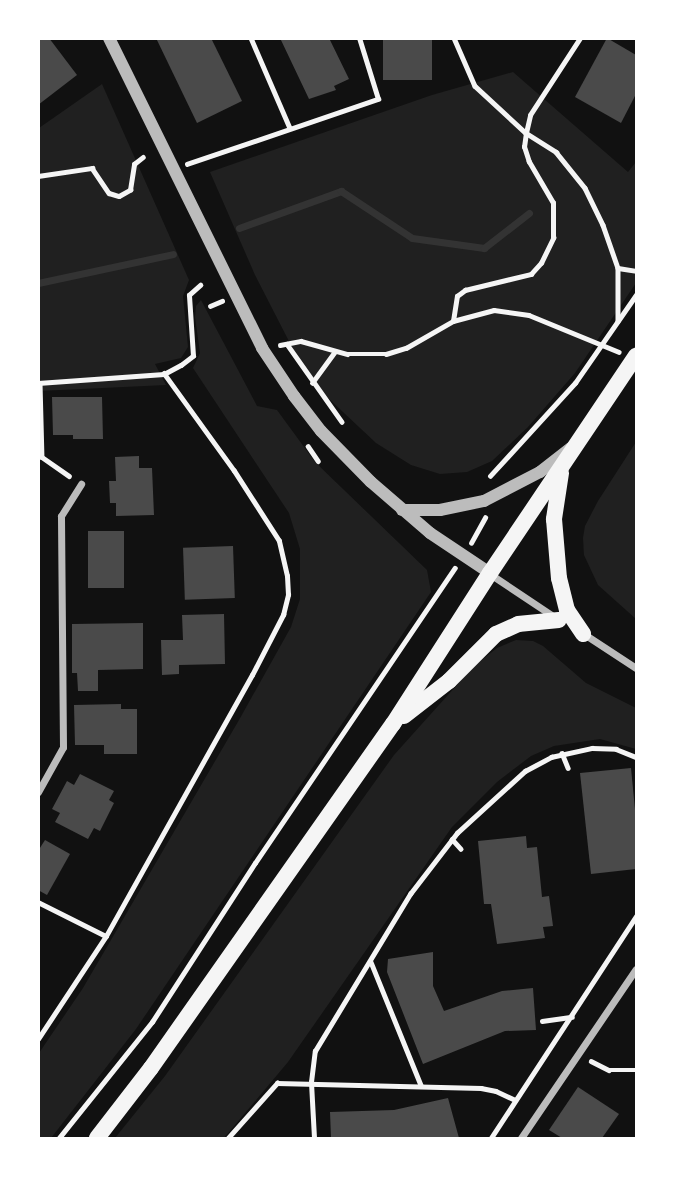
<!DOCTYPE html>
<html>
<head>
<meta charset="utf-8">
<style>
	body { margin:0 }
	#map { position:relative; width:675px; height:1177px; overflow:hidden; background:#111; font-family:Inter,sans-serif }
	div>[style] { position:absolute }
	.green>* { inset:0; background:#202020 }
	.stream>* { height:7px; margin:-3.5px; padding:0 3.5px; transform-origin:3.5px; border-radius:3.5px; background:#333 }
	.building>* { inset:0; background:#4a4a4a; transform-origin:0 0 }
	.path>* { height:4.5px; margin:-2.25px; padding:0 2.25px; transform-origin:2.25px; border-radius:2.25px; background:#f5f5f5 }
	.minor>* { height:7px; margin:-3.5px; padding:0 3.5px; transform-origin:3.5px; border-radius:3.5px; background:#bcbcbc }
	.tertiary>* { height:12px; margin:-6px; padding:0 6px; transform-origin:6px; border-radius:6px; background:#bcbcbc }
	.primary>* { height:16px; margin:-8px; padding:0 8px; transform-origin:8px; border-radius:8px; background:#f5f5f5 }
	span { translate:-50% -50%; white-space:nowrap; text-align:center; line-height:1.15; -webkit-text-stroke:5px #fff; paint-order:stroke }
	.frame { position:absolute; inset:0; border:40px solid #fff; pointer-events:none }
</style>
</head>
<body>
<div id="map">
	<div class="green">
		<div style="clip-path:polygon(513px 72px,628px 172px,636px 162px,636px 283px,575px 373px,528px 427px,492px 461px,467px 472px,440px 474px,411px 465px,376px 443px,327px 397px,295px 353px,255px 275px,210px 172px,432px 95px)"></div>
		<div style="clip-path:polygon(102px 84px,189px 280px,183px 296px,188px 347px,181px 358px,155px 364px,166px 385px,39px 391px,39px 128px)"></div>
		<div style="clip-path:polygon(201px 300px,257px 406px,277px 410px,315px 462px,427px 570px,431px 592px,136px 1029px,51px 1138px,39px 1138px,39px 1053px,83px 988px,239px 720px,291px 627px,300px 599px,300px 549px,289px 513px,193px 368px,200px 353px,195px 317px,196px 306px)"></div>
		<div style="clip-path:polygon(636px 442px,636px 619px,598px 585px,584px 555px,583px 538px,585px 526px,598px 501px)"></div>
		<div style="clip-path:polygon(516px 640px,533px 641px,543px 646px,586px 683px,636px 708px,636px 749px,600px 739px,554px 746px,531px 756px,497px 782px,452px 827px,288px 1062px,224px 1138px,115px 1138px,165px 1076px,394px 755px,474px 666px,497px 648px)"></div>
	</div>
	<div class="stream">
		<div style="left:239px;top:228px;width:109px;rotate:-19.9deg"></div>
		<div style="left:341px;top:191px;width:85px;rotate:33.5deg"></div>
		<div style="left:412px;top:238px;width:73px;rotate:7.9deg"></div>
		<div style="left:484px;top:248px;width:57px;rotate:-37.9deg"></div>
		<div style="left:38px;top:283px;width:138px;rotate:-12.1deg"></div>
	</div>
	<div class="building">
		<div style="clip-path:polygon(38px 38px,49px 38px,77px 75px,38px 105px)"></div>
		<div style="clip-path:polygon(156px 38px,211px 38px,242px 101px,197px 123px)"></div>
		<div style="clip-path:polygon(280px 38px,329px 38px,349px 79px,334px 86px,336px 90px,309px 99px)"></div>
		<div style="left:383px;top:38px;width:49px;height:42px"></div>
		<div style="clip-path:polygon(607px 38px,636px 55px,636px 94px,621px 123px,575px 97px)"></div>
		<div style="clip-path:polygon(52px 397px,102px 397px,103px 439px,73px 439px,73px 435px,53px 435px)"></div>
		<div style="clip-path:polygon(139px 456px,139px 468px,152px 468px,154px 515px,116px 516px,116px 503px,110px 503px,109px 481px,116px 481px,115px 457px)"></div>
		<div style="left:88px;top:531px;width:36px;height:57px"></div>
		<div style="left:233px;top:546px;width:52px;height:50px;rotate:88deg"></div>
		<div style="clip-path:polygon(224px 614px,225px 664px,179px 665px,179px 674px,162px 675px,161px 640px,183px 640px,182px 615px)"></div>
		<div style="clip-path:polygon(143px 623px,143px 669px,98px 670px,98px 691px,78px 691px,77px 673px,72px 673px,72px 624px)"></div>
		<div style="clip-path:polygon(121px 704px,121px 709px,137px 709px,137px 754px,104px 754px,104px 745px,75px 745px,74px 705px)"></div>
		<div style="clip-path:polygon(631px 768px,636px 820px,636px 869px,591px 874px,580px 773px)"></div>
		<div style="clip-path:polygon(80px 774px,114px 791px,109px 800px,114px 803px,100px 831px,94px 828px,88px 839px,55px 822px,60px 813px,52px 809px,67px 781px,74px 785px)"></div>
		<div style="clip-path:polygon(526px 836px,527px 848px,537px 847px,542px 897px,549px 896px,553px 926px,543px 927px,545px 938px,497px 944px,491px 904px,484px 904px,478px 841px)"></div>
		<div style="clip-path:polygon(45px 840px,70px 854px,47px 895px,38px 890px,38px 851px)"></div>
		<div style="clip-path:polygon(433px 952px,433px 986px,444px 1011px,502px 991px,533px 988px,536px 1030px,505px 1031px,423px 1064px,387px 972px,388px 959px)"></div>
		<div style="clip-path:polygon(578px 1087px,619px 1114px,602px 1138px,562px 1138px,549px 1130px)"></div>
		<div style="clip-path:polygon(448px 1098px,459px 1138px,331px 1138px,330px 1112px,394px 1110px)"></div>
	</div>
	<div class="path">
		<div style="left:251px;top:38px;width:98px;rotate:66.6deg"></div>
		<div style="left:454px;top:38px;width:52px;rotate:66.4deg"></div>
		<div style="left:475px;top:86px;width:69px;rotate:42.7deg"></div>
		<div style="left:526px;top:133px;width:36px;rotate:32deg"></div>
		<div style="left:556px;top:152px;width:46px;rotate:51.1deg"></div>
		<div style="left:585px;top:188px;width:41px;rotate:64.1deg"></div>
		<div style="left:603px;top:225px;width:46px;rotate:70.8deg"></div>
		<div style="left:618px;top:268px;width:53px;rotate:90deg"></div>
		<div style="left:187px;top:164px;width:202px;rotate:-18.8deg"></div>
		<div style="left:378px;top:99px;width:64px;rotate:-107.3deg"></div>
		<div style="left:38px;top:176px;width:55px;rotate:-8.4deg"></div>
		<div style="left:92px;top:168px;width:30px;rotate:56deg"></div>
		<div style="left:109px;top:193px;width:10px;rotate:17deg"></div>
		<div style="left:119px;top:196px;width:13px;rotate:-29deg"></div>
		<div style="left:130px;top:190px;width:26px;rotate:-81deg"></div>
		<div style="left:134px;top:164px;width:11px;rotate:-38deg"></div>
		<div style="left:618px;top:268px;width:18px;rotate:9deg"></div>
		<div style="left:210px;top:306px;width:13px;rotate:-23deg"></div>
		<div style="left:453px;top:321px;width:25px;rotate:-81deg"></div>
		<div style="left:457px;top:296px;width:10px;rotate:-37deg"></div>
		<div style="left:465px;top:290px;width:68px;rotate:-13.6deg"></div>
		<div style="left:531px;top:274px;width:15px;rotate:-48deg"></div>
		<div style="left:541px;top:263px;width:28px;rotate:-64deg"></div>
		<div style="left:553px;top:238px;width:35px;rotate:-90deg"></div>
		<div style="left:553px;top:203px;width:48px;rotate:-120.3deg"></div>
		<div style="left:529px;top:162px;width:16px;rotate:-108deg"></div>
		<div style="left:524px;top:147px;width:14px;rotate:-82deg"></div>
		<div style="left:526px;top:133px;width:18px;rotate:-77deg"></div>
		<div style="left:530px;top:115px;width:92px;rotate:-57deg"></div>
		<div style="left:287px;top:344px;width:95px;rotate:54.8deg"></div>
		<div style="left:280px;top:345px;width:21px;rotate:-11deg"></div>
		<div style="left:301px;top:341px;width:48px;rotate:15.8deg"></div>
		<div style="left:347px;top:354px;width:39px"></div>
		<div style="left:386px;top:354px;width:21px;rotate:-17deg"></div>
		<div style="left:406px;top:348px;width:54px;rotate:-29.9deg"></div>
		<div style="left:453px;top:321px;width:42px;rotate:-15deg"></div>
		<div style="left:494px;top:310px;width:35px;rotate:8deg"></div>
		<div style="left:529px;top:315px;width:97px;rotate:22.3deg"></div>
		<div style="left:38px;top:383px;width:126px;rotate:-4.1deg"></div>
		<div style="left:164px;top:374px;width:19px;rotate:-28deg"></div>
		<div style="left:181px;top:365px;width:15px;rotate:-37deg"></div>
		<div style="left:193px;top:356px;width:61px;rotate:-93.8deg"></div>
		<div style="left:189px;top:295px;width:15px;rotate:-42deg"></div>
		<div style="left:40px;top:383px;width:74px;rotate:88.5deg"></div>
		<div style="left:42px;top:457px;width:33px;rotate:35deg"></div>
		<div style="left:312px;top:383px;width:39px;rotate:-54deg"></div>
		<div style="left:308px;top:446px;width:18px;rotate:56deg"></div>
		<div style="left:490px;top:476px;width:126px;rotate:-47.6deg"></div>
		<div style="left:575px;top:383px;width:107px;rotate:-55.3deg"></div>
		<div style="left:471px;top:543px;width:29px;rotate:-61deg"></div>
		<div style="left:562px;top:753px;width:16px;rotate:68deg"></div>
		<div style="left:452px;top:839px;width:13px;rotate:48deg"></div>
		<div style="left:38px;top:902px;width:76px;rotate:26.6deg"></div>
		<div style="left:371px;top:962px;width:133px;rotate:67.9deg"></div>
		<div style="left:542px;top:1021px;width:30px;rotate:-8deg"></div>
		<div style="left:38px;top:1039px;width:123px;rotate:-56.6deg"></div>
		<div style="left:106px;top:936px;width:299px;rotate:-60.8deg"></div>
		<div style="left:252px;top:675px;width:68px;rotate:-62.7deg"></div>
		<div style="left:283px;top:615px;width:21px;rotate:-76deg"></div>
		<div style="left:288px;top:595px;width:19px;rotate:-93deg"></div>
		<div style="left:287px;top:576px;width:36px;rotate:-103deg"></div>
		<div style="left:279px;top:541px;width:83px;rotate:-122.7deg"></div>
		<div style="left:234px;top:471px;width:120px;rotate:-125.8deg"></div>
		<div style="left:591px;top:1061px;width:20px;rotate:27deg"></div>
		<div style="left:609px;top:1070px;width:27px"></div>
		<div style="left:59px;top:1138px;width:149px;rotate:-51.3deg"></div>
		<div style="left:152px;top:1022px;width:189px;rotate:-57.1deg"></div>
		<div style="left:255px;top:863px;width:356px;rotate:-55.9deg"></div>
		<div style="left:228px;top:1138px;width:74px;rotate:-48.3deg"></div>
		<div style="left:277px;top:1083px;width:204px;rotate:1.4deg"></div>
		<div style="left:481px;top:1088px;width:15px;rotate:11deg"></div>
		<div style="left:496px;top:1091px;width:21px;rotate:25deg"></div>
		<div style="left:314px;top:1138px;width:56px;rotate:-93.1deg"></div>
		<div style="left:311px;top:1082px;width:31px;rotate:-83deg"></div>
		<div style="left:315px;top:1051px;width:184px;rotate:-58.8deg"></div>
		<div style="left:410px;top:894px;width:77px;rotate:-52.4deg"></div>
		<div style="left:457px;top:833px;width:92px;rotate:-42.4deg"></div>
		<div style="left:525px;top:771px;width:30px;rotate:-28deg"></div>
		<div style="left:551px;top:757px;width:42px;rotate:-12.4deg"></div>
		<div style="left:592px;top:748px;width:24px;rotate:2deg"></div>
		<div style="left:616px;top:749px;width:22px;rotate:22deg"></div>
		<div style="left:491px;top:1138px;width:265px;rotate:-56.8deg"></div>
	</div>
	<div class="minor">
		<div style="left:490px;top:574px;width:79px;rotate:33.7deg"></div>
		<div style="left:584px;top:634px;width:62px;rotate:33.2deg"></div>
		<div style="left:38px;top:792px;width:51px;rotate:-60.9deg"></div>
		<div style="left:63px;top:747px;width:231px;rotate:-90.5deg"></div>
		<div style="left:61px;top:516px;width:38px;rotate:-58deg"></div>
		<div style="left:521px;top:1138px;width:204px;rotate:-55.8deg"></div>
	</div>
	<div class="tertiary">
		<div style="left:109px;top:38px;width:346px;rotate:63.7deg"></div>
		<div style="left:262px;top:348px;width:58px;rotate:56.3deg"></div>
		<div style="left:294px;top:396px;width:44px;rotate:52.4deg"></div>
		<div style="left:321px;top:431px;width:71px;rotate:45.6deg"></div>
		<div style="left:371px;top:482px;width:78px;rotate:40.8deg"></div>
		<div style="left:430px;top:533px;width:72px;rotate:33.7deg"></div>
		<div style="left:402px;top:510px;width:38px"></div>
		<div style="left:440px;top:510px;width:45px;rotate:-11.6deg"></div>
		<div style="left:484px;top:501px;width:63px;rotate:-27.4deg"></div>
		<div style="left:540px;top:472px;width:39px;rotate:-38deg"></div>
	</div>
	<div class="primary">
		<div style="left:561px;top:473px;width:47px;rotate:98.7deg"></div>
		<div style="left:554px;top:519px;width:59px;rotate:85.2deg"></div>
		<div style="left:559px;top:578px;width:33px;rotate:76deg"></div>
		<div style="left:567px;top:610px;width:29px;rotate:56deg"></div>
		<div style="left:404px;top:716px;width:57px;rotate:-37.9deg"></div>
		<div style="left:449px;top:681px;width:66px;rotate:-45deg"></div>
		<div style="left:496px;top:634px;width:24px;rotate:-24deg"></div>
		<div style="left:518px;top:624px;width:41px;rotate:-5.6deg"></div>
		<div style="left:97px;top:1138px;width:88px;rotate:-52.4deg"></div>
		<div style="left:151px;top:1068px;width:421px;rotate:-54.9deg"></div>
		<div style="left:393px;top:724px;width:179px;rotate:-57.3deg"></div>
		<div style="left:490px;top:573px;width:262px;rotate:-56.1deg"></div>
	</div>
	<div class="frame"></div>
</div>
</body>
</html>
